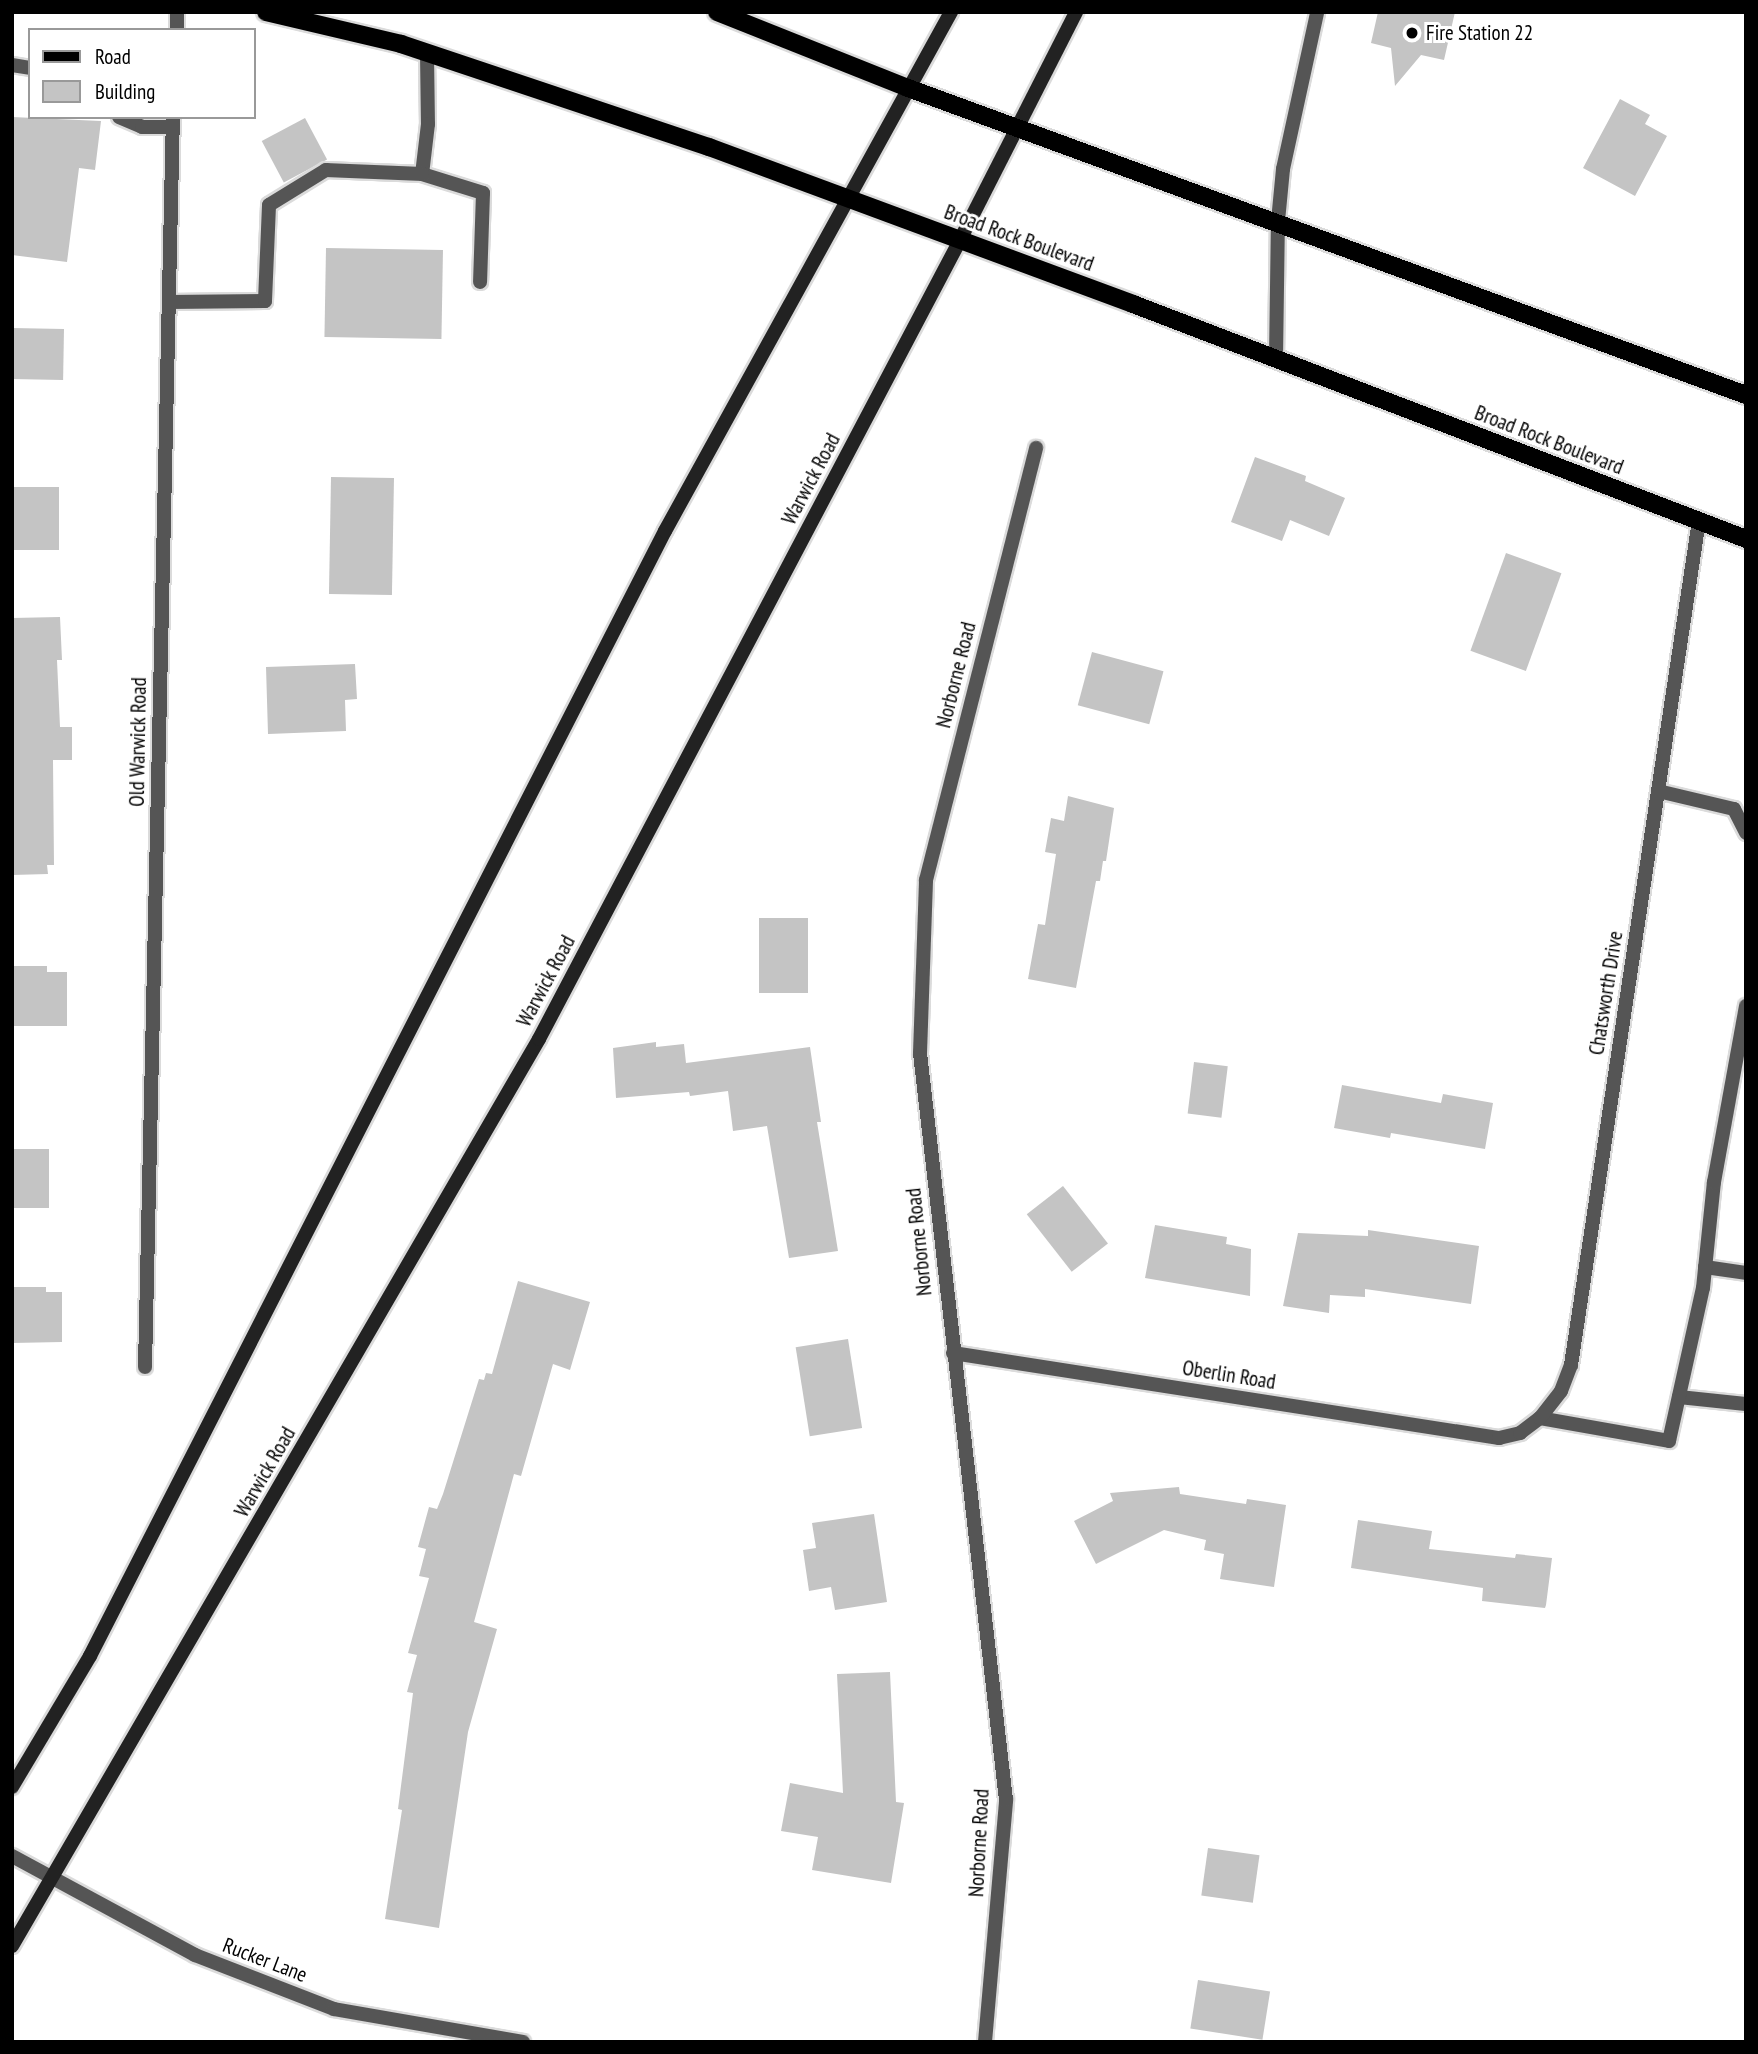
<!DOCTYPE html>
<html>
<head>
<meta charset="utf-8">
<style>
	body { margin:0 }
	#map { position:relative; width:1758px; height:2054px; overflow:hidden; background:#fff; font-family:"PT Sans Narrow",sans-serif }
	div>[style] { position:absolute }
	.building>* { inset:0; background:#c4c4c4; transform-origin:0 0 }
	.roads { filter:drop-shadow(2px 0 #dbdbdb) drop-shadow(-2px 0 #dbdbdb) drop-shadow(0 2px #dbdbdb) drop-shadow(0 -2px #dbdbdb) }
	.service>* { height:14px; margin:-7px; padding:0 7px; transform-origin:7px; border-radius:7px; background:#555 }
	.minor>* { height:14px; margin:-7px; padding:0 7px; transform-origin:7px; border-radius:7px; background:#555 }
	.secondary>* { height:14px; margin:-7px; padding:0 7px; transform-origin:7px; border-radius:7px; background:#222 }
	.primary>* { height:18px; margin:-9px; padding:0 9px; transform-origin:9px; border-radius:9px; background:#000 }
	.dots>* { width:19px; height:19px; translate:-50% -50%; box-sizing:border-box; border:4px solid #fff; border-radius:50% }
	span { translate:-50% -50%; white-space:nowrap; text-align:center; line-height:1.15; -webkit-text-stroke:6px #fff; paint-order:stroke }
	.poi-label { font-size:21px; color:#000 }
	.left { translate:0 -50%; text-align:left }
	.street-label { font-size:21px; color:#000 }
	.frame { position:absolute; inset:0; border:14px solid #000; pointer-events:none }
	.legend { position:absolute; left:28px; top:28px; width:228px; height:91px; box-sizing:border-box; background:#fff; border:2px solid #999; margin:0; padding:9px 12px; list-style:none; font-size:21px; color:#000 }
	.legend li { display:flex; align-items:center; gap:14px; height:35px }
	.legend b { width:35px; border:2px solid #999 }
</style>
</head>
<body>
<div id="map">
	<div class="building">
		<div style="clip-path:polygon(1378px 12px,1455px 12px,1444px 60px,1421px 55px,1395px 86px,1391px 48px,1371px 43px)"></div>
		<div style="clip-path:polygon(1620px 99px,1650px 115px,1645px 124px,1667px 136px,1635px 196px,1583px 168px)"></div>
		<div style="clip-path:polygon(12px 117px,101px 121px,95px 170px,79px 168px,67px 262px,12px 255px)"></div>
		<div style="left:305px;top:118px;width:47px;height:49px;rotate:62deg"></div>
		<div style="left:326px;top:248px;width:117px;height:89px;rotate:1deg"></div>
		<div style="left:12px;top:328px;width:52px;height:51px;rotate:1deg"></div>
		<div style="clip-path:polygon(1255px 457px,1306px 476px,1305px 481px,1345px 498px,1329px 536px,1290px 520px,1282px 541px,1231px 522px)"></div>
		<div style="left:331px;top:477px;width:63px;height:117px;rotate:1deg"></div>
		<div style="left:12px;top:487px;width:47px;height:63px"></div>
		<div style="left:1506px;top:553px;width:59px;height:104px;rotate:20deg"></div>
		<div style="clip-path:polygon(60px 617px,62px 660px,57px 660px,60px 727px,72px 727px,72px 760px,53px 760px,54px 865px,47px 865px,48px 874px,12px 875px,12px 618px)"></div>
		<div style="left:1092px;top:652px;width:74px;height:55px;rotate:15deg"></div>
		<div style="clip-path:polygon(355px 664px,357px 699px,345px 700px,346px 731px,268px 734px,266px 667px)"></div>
		<div style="clip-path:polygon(1068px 796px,1114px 808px,1106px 861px,1103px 861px,1100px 881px,1096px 881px,1076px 988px,1028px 979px,1038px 924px,1045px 925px,1056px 854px,1045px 852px,1051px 818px,1064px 821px)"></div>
		<div style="left:759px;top:918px;width:49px;height:75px"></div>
		<div style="clip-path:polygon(12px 966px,47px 966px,47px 972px,67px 972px,67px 1026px,12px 1026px)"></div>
		<div style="clip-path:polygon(656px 1042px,656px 1047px,684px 1044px,686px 1063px,810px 1047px,821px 1122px,817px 1122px,838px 1251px,789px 1258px,767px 1126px,733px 1131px,728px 1091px,690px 1096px,689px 1092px,616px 1098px,613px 1048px)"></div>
		<div style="left:1194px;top:1062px;width:34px;height:52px;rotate:7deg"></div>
		<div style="clip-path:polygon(1342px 1085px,1441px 1103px,1443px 1094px,1493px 1103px,1485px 1149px,1391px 1133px,1390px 1138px,1334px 1128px)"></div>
		<div style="left:12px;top:1149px;width:37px;height:59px"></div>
		<div style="left:1063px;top:1186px;width:73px;height:46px;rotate:52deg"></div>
		<div style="clip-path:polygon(1155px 1225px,1227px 1237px,1226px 1244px,1251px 1249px,1250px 1296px,1145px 1278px)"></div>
		<div style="clip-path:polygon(1368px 1230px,1479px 1246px,1471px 1304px,1365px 1289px,1365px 1297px,1330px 1295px,1329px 1313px,1283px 1306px,1298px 1233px,1368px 1236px)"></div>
		<div style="clip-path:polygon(518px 1281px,590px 1302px,570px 1370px,553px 1364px,521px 1476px,514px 1474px,474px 1622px,497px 1629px,468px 1732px,439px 1928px,385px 1919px,402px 1810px,398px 1809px,413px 1693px,407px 1692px,417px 1655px,408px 1653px,429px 1578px,419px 1576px,426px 1549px,418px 1547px,429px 1507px,437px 1509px,443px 1494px,479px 1379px,484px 1380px,486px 1373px,492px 1374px)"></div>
		<div style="clip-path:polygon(12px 1287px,46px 1287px,46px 1292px,62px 1292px,62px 1342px,12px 1343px)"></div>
		<div style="left:848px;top:1339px;width:90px;height:53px;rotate:81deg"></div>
		<div style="clip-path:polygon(1179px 1487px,1180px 1494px,1246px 1504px,1247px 1499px,1286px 1505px,1274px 1587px,1220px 1579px,1224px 1554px,1204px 1550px,1206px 1540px,1164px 1530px,1096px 1564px,1074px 1521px,1113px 1501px,1110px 1493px)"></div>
		<div style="clip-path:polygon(874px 1514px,887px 1602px,835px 1610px,831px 1587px,809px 1591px,803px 1550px,816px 1548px,812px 1523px)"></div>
		<div style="clip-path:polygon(1358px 1520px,1432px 1531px,1429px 1549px,1515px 1558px,1516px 1554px,1552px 1558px,1546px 1605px,1545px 1608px,1482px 1601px,1483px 1588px,1351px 1568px)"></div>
		<div style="clip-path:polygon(890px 1672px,896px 1802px,904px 1803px,891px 1883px,812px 1870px,818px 1837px,781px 1831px,790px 1783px,843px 1793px,837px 1674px)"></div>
		<div style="left:1208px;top:1848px;width:52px;height:48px;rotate:8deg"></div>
		<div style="left:1198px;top:1980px;width:73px;height:49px;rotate:9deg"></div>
	</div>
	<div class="roads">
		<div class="service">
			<div style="left:427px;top:54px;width:70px;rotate:89.2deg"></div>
			<div style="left:428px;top:124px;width:50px;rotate:96.8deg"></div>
			<div style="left:422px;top:174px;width:64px;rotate:17.3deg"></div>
			<div style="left:483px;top:193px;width:89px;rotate:91.9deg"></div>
			<div style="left:12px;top:65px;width:18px;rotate:9deg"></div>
			<div style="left:119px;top:117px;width:25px;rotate:23deg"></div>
			<div style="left:142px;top:127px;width:31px"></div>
			<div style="left:169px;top:302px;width:96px;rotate:-0.6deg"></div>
			<div style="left:265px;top:301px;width:96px;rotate:-87.6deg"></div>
			<div style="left:269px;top:205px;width:67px;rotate:-31.6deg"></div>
			<div style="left:326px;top:170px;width:96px;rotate:2.4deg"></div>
			<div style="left:1276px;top:359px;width:138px;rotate:-89.2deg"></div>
			<div style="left:1278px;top:221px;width:52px;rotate:-84.5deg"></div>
			<div style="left:1283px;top:169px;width:160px;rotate:-77.7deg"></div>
			<div style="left:1658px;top:791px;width:78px;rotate:13.3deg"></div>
			<div style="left:1734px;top:809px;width:27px;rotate:63deg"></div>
			<div style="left:1705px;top:1267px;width:41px;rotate:8.3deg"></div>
			<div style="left:1679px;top:1397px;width:67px;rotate:6deg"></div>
			<div style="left:1540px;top:1418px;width:131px;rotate:10.1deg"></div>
			<div style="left:1669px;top:1441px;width:157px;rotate:-77.5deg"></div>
			<div style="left:1703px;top:1288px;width:107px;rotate:-84.1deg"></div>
			<div style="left:1714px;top:1182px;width:179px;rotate:-79.7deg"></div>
		</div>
		<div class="minor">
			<div style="left:177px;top:30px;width:18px;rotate:-90deg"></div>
			<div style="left:953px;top:1353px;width:553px;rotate:8.85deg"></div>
			<div style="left:1499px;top:1438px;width:22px;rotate:-13deg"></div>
			<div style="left:1520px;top:1433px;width:25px;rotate:-37deg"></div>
			<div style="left:1540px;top:1418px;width:34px;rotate:-52deg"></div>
			<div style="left:1561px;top:1391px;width:28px;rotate:-69deg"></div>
			<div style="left:1571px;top:1365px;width:854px;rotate:-81.38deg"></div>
			<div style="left:145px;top:1367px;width:1250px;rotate:-88.72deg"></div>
			<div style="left:12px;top:1856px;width:208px;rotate:28.4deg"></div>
			<div style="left:195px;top:1955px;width:149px;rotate:21.2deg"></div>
			<div style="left:334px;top:2009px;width:192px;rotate:9.9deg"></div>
			<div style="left:985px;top:2042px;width:243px;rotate:-85deg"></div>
			<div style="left:1006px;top:1800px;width:752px;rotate:-96.57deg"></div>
			<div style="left:920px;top:1053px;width:173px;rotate:-88deg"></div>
			<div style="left:926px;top:880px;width:446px;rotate:-75.7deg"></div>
		</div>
		<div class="secondary">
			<div style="left:12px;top:1787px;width:152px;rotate:-59.2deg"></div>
			<div style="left:90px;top:1656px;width:1263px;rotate:-62.93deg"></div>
			<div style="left:665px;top:531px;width:593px;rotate:-61.14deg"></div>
			<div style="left:12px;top:1946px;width:1049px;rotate:-59.84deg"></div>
			<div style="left:539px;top:1039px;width:903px;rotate:-62.21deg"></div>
			<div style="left:960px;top:240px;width:256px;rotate:-63deg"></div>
		</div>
		<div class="primary">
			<div style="left:266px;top:12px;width:139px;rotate:13.3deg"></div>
			<div style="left:401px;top:44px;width:325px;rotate:18.5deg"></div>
			<div style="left:709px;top:147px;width:452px;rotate:20.3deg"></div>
			<div style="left:1133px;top:304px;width:657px;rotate:20.97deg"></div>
			<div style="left:717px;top:12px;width:206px;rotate:21.7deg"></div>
			<div style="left:908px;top:88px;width:892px;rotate:20.12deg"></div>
		</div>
	</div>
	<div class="dots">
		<div style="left:1412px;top:33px;background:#000"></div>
	</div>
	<div class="poi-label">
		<span class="left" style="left:1426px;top:33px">Fire Station 22</span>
	</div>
	<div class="street-label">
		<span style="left:1019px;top:238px;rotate:20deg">Broad Rock Boulevard</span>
		<span style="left:1549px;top:440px;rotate:21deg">Broad Rock Boulevard</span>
		<span style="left:811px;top:479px;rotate:-62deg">Warwick Road</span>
		<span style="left:956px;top:675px;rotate:-76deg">Norborne Road</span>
		<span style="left:138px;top:742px;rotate:-89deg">Old Warwick Road</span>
		<span style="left:546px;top:981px;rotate:-62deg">Warwick Road</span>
		<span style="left:1606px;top:993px;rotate:-81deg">Chatsworth Drive</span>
		<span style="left:919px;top:1242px;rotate:-96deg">Norborne Road</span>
		<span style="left:1229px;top:1375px;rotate:9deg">Oberlin Road</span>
		<span style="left:265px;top:1472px;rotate:-60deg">Warwick Road</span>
		<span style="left:979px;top:1843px;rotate:-87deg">Norborne Road</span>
		<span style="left:265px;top:1960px;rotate:21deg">Rucker Lane</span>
	</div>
	<div class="frame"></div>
	<ul class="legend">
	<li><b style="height:9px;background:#000"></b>Road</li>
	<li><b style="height:19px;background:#c4c4c4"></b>Building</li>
	</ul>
</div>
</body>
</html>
